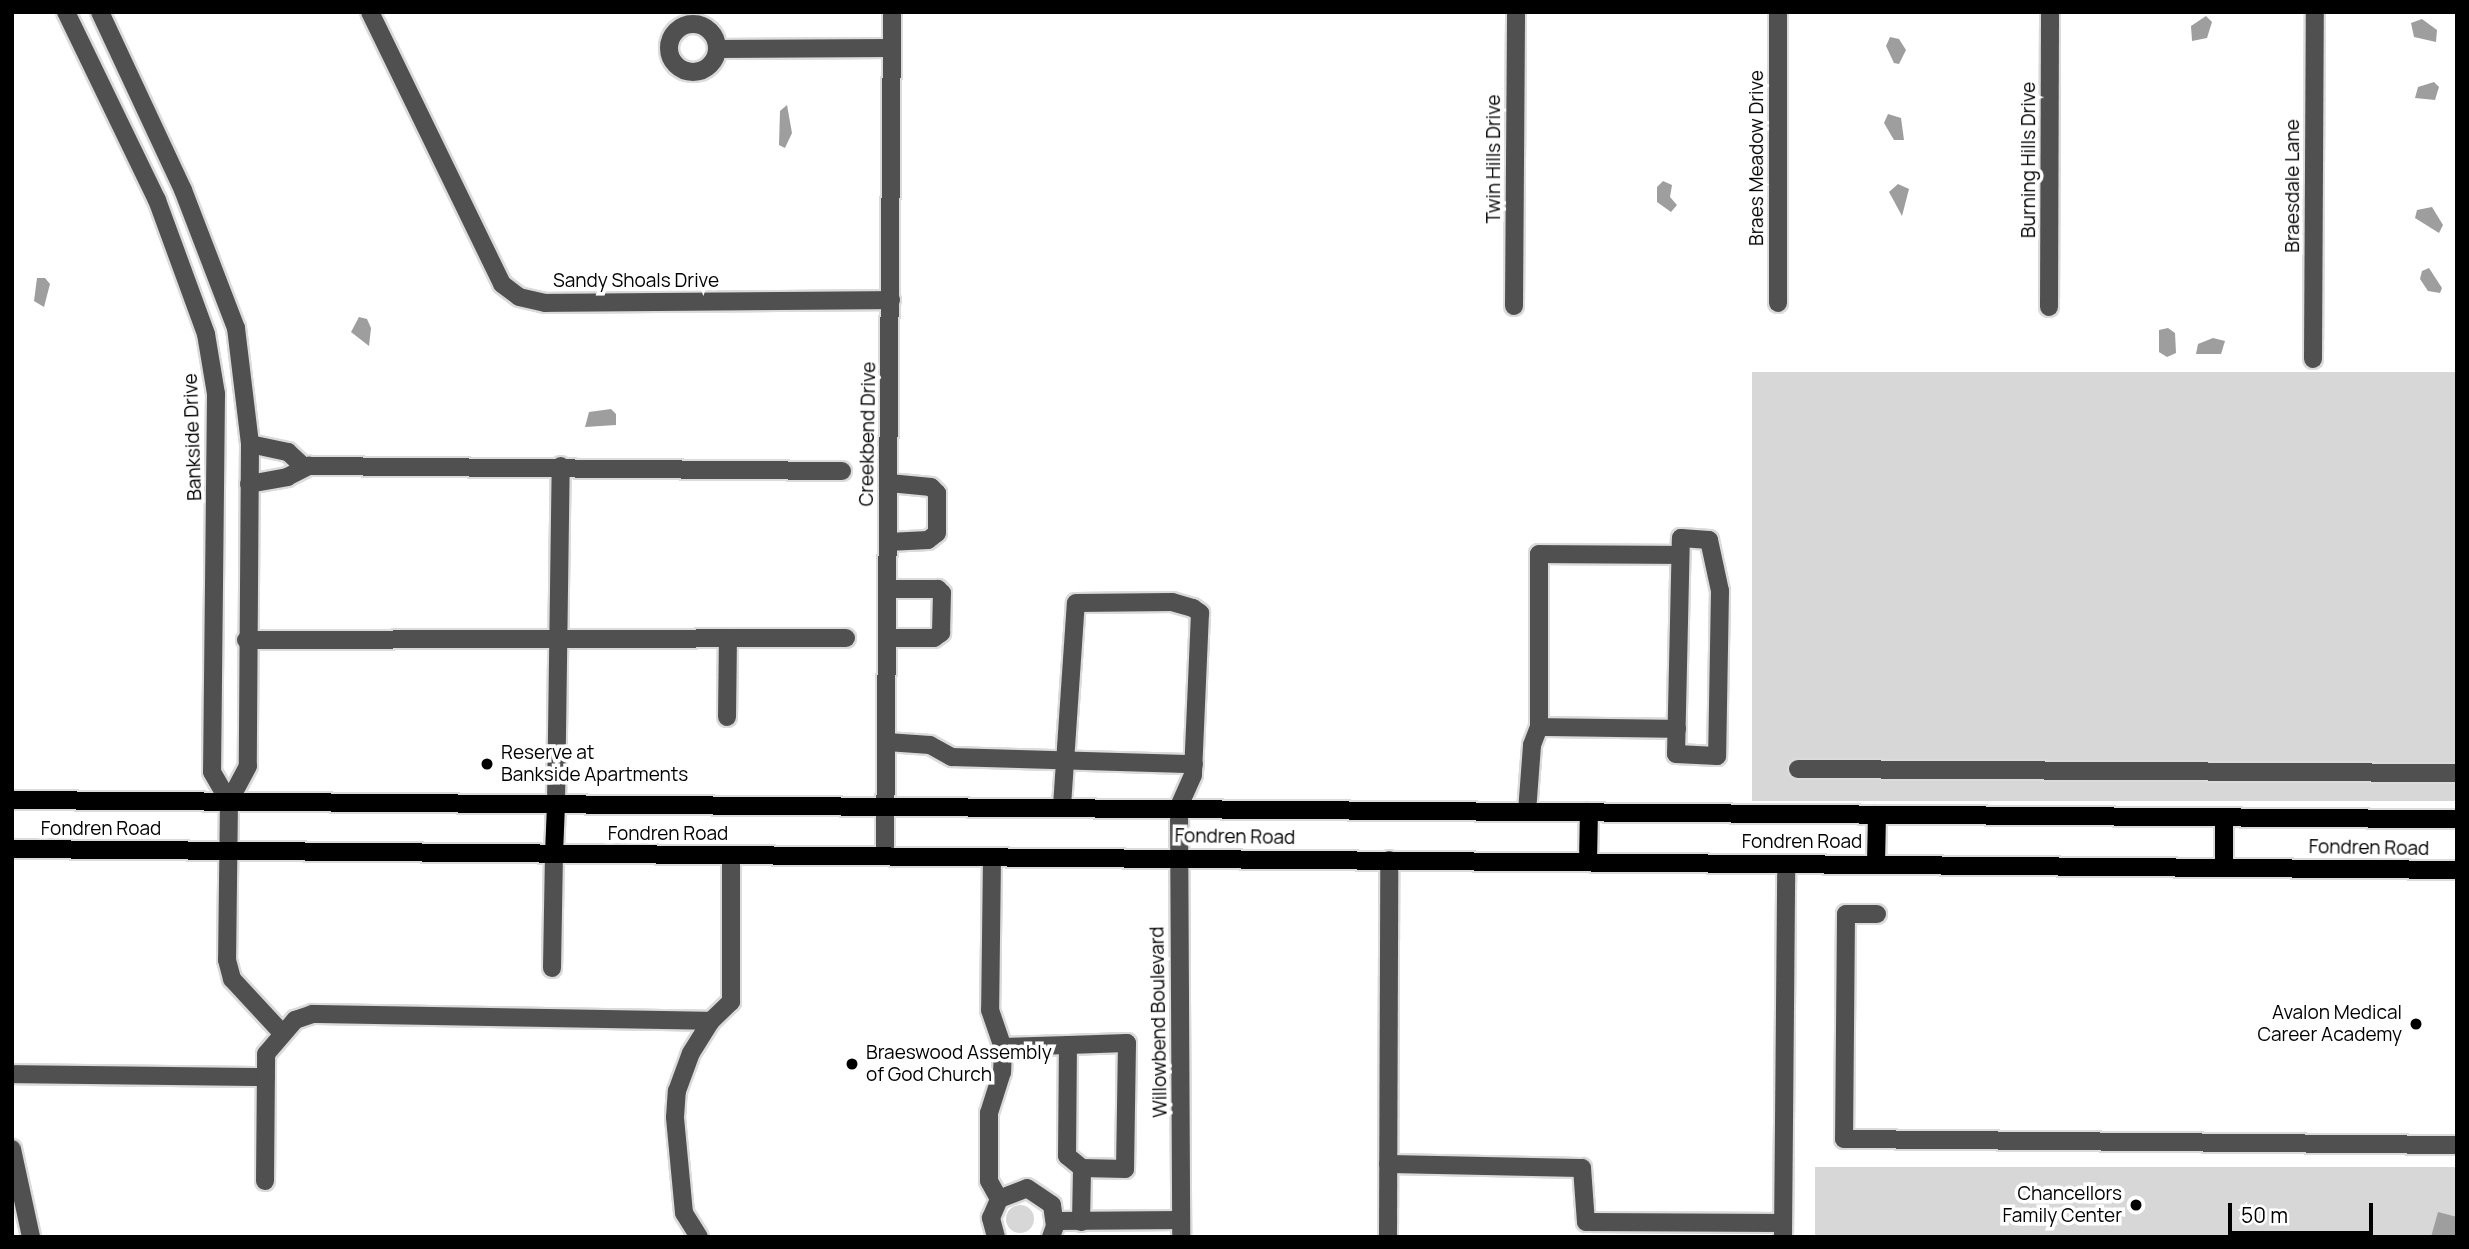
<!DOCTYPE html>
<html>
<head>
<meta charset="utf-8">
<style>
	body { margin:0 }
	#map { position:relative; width:2469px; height:1249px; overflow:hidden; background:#fff; font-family:Manrope,sans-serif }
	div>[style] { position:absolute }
	.green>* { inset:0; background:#d7d7d7; transform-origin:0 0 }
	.round { border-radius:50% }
	.water>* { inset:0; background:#9e9e9e }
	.roads { filter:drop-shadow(2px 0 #dbdbdb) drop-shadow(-2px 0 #dbdbdb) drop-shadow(0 2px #dbdbdb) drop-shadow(0 -2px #dbdbdb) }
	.minor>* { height:18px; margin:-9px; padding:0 9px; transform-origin:9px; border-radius:9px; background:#505050 }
	.minor>.ring { margin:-9px; padding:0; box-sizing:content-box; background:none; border:18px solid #505050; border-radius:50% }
	.major>* { height:18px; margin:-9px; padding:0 9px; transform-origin:9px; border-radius:9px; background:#000 }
	.dots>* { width:19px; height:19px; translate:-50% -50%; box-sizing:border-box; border:4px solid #fff; border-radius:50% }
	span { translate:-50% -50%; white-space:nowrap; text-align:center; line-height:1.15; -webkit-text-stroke:7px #fff; paint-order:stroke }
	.street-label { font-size:19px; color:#000 }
	.poi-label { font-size:19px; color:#000 }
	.left { translate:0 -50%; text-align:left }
	.right { translate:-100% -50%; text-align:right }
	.frame { position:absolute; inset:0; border:14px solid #000; pointer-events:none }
	.scale { position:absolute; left:2228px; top:1203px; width:145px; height:32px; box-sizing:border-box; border:4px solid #000; border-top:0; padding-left:9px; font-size:21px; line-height:24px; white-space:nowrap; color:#000; -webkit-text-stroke:5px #fff; paint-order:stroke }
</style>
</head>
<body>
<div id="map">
	<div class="green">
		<div style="left:2457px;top:372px;width:429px;height:705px;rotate:90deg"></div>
		<div style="left:1815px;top:1167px;width:642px;height:70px"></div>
		<div class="round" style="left:1006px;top:1205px;width:28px;height:28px"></div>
	</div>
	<div class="water">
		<div style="clip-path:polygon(2206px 16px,2212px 22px,2207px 38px,2192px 41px,2191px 26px)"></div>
		<div style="clip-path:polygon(2422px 19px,2437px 30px,2436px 42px,2414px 37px,2411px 23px)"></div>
		<div style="clip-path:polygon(1890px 37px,1899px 39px,1906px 50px,1899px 64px,1894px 63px,1886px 46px)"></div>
		<div style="clip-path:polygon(2434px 82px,2439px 87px,2435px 100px,2415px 98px,2418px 87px)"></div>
		<div style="clip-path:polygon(787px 105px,792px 133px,785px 148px,779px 145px,780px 111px)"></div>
		<div style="clip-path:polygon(1888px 114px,1901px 118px,1904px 140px,1894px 140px,1884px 123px)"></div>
		<div style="clip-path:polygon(1663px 181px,1672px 185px,1670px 197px,1677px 205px,1671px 212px,1657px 202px,1657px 187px)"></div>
		<div style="clip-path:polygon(1898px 184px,1909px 189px,1902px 216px,1889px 192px)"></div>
		<div style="clip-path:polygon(2432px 207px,2443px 225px,2439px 233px,2415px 218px,2417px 210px)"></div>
		<div style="clip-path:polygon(2429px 268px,2442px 288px,2440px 293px,2428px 291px,2420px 279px,2422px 271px)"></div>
		<div style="clip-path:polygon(37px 278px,45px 278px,50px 284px,44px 307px,34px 301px)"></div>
		<div style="clip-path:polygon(359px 317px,367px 319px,371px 328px,369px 346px,351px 332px)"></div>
		<div style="clip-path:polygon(2168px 328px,2175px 333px,2176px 353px,2167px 357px,2159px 352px,2159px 330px)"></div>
		<div style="clip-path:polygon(2213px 338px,2225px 341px,2221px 354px,2196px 354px,2198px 344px)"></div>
		<div style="clip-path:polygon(611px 409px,616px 414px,616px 425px,585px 427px,589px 412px)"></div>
		<div style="clip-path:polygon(2438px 1212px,2457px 1217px,2457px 1237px,2431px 1237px)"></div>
	</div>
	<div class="roads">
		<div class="minor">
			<div style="left:66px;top:12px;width:209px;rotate:64.2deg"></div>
			<div style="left:157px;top:200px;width:143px;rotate:69.9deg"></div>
			<div style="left:206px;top:334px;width:61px;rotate:80.5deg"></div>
			<div style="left:216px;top:394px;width:378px;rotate:90.6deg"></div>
			<div style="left:212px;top:772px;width:34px;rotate:60deg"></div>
			<div style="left:100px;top:12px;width:196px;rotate:65deg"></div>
			<div style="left:183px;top:190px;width:148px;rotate:69deg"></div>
			<div style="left:236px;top:328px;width:117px;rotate:83.1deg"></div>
			<div style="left:250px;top:444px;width:322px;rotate:90.4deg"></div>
			<div style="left:248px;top:766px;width:40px;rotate:118deg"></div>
			<div style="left:229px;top:801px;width:159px;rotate:90.7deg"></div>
			<div style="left:227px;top:960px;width:20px;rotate:75deg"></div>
			<div style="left:232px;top:979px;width:72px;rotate:47.2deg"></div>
			<div style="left:370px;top:12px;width:302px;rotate:64.1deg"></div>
			<div style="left:502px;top:284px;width:21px;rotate:37deg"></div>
			<div style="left:519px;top:297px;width:27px;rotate:13deg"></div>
			<div style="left:545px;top:303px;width:346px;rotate:-0.5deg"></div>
			<div style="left:1778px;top:12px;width:291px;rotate:90deg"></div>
			<div class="ring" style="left:669px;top:24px;width:30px;height:30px"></div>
			<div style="left:717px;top:49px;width:175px;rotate:-0.3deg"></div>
			<div style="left:1514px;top:306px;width:294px;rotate:-89.6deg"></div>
			<div style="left:2049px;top:307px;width:295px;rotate:-89.8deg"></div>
			<div style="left:2313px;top:359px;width:347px;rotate:-89.7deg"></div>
			<div style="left:250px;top:444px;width:39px;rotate:12deg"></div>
			<div style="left:288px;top:452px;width:21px;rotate:43deg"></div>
			<div style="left:249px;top:484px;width:39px;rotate:-10deg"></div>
			<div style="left:287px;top:477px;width:25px;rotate:-27deg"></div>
			<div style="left:309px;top:466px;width:533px;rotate:0.54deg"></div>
			<div style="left:1681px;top:538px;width:28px;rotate:4deg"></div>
			<div style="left:1709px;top:540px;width:52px;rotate:77.8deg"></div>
			<div style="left:1720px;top:591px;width:165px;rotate:91deg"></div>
			<div style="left:1717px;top:756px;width:41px;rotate:-177.2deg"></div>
			<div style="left:1676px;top:754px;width:216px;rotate:-88.7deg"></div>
			<div style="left:888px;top:542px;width:40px;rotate:-2.9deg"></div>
			<div style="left:928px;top:540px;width:11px;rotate:-38deg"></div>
			<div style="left:937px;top:533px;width:40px;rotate:-90deg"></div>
			<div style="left:937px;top:493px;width:8px;rotate:-135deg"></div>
			<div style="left:931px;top:487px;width:42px;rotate:-174.6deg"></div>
			<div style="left:887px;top:638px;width:47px"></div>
			<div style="left:934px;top:638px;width:9px;rotate:-36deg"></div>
			<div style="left:941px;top:633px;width:40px;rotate:-88.6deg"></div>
			<div style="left:942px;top:593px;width:6px;rotate:-135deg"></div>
			<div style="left:938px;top:589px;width:50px;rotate:180deg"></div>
			<div style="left:246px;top:640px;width:600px;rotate:-0.19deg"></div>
			<div style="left:727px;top:717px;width:79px;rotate:-89.3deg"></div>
			<div style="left:1539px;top:727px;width:138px;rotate:0.8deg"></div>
			<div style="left:887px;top:742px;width:43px;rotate:4deg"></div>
			<div style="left:930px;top:745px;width:25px;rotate:29deg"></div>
			<div style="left:952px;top:757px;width:242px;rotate:1.7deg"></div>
			<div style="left:1798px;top:769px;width:659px;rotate:0.35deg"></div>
			<div style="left:556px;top:804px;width:338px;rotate:-89.2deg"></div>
			<div style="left:1062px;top:806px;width:203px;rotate:-86.1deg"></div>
			<div style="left:1076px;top:603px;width:96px;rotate:-0.6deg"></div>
			<div style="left:1172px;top:602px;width:22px;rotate:16deg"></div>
			<div style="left:1193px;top:608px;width:9px;rotate:36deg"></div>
			<div style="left:1200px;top:613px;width:162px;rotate:92.5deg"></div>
			<div style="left:1193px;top:775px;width:34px;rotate:114deg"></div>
			<div style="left:1179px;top:806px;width:431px;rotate:89.7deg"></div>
			<div style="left:1527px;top:812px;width:67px;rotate:-85.7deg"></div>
			<div style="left:1532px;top:745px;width:19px;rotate:-69deg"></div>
			<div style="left:1539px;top:727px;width:173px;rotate:-90deg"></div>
			<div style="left:1539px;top:554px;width:141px;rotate:0.4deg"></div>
			<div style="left:885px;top:856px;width:844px;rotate:-89.52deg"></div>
			<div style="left:992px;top:857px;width:153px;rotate:90.7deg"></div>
			<div style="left:990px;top:1010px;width:39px;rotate:71deg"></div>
			<div style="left:1003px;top:1047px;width:25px;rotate:92deg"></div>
			<div style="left:1002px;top:1072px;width:43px;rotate:107.6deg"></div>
			<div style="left:989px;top:1113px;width:68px;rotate:90deg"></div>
			<div style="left:989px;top:1181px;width:21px;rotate:61deg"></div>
			<div style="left:1877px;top:914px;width:31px;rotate:180deg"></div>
			<div style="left:1846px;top:914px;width:225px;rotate:90.5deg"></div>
			<div style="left:1844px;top:1139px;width:613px;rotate:0.56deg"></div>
			<div style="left:552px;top:968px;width:114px;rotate:-89deg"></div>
			<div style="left:1003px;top:1047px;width:65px;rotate:-1.8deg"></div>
			<div style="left:1068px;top:1045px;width:59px;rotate:-1.9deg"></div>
			<div style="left:1127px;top:1043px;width:126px;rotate:90.9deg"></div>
			<div style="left:1125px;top:1169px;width:43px;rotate:-178.7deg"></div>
			<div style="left:1082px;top:1168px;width:19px;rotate:-141deg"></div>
			<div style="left:1067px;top:1156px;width:111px;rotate:-89.5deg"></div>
			<div style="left:12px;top:1074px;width:254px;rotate:0.7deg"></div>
			<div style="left:12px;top:1149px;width:90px;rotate:77.8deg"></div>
			<div style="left:1388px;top:1164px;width:194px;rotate:1.2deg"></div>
			<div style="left:1582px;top:1168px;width:54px;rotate:85.8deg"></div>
			<div style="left:1586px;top:1222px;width:197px;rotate:0.3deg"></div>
			<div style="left:265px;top:1181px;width:127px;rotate:-89.5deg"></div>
			<div style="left:266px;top:1054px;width:45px;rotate:-49.5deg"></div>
			<div style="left:295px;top:1020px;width:18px;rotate:-19deg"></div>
			<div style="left:312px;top:1014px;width:399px;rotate:1deg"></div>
			<div style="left:1055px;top:1221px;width:126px;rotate:-0.5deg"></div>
			<div style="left:1081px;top:1222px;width:54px;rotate:-88.9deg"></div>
			<div style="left:699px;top:1237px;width:28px;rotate:-122deg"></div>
			<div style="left:684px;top:1213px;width:96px;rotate:-95.4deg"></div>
			<div style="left:675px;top:1117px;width:26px;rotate:-86deg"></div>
			<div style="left:677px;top:1091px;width:40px;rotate:-69.8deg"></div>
			<div style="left:691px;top:1053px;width:38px;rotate:-58deg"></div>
			<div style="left:711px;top:1021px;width:28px;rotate:-44deg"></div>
			<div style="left:731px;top:1002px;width:147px;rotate:-90deg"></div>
			<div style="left:996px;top:1237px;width:20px;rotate:-105deg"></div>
			<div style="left:991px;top:1218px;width:21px;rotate:-67deg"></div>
			<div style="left:999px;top:1199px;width:30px;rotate:-21deg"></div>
			<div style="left:1027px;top:1188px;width:30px;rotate:34deg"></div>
			<div style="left:1052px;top:1205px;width:21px;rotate:82deg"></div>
			<div style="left:1055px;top:1226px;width:12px;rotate:110deg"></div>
			<div style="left:1388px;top:1237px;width:377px;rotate:-89.8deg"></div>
			<div style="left:1783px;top:1237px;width:373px;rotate:-89.5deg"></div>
		</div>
		<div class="major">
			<div style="left:12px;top:800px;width:2445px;rotate:0.45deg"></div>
			<div style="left:2224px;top:817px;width:50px;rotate:90deg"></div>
			<div style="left:12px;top:849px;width:2445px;rotate:0.49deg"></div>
			<div style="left:554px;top:854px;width:50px;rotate:-87.7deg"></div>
			<div style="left:1588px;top:862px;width:50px;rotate:-88.9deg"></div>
			<div style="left:1876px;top:863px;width:48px;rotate:-88.8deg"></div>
		</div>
	</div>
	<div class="dots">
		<div style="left:487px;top:764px;background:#000"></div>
		<div style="left:2416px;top:1024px;background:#000"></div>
		<div style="left:852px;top:1064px;background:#000"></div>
		<div style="left:2136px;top:1205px;background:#000"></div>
	</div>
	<div class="street-label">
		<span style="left:1757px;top:158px;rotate:-90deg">Braes Meadow Drive</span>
		<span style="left:1494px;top:159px;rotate:-90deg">Twin Hills Drive</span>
		<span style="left:2029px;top:160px;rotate:-90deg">Burning Hills Drive</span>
		<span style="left:2293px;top:186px;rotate:-90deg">Braesdale Lane</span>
		<span style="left:636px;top:281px">Sandy Shoals Drive</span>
		<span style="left:868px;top:434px;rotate:-89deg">Creekbend Drive</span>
		<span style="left:193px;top:437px;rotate:-92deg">Bankside Drive</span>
		<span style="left:101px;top:829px">Fondren Road</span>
		<span style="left:668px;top:834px">Fondren Road</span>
		<span style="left:1235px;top:837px;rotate:1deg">Fondren Road</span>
		<span style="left:1802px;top:842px">Fondren Road</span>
		<span style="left:2369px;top:848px;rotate:1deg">Fondren Road</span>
		<span style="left:1159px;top:1022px;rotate:-91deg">Willowbend Boulevard</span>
	</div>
	<div class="poi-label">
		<span class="left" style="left:501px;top:764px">Reserve at<br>Bankside Apartments</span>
		<span class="right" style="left:2402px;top:1024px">Avalon Medical<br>Career Academy</span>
		<span class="left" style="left:866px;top:1064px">Braeswood Assembly<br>of God Church</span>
		<span class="right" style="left:2122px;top:1205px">Chancellors<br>Family Center</span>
	</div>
	<div class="frame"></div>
	<div class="scale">50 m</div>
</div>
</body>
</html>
